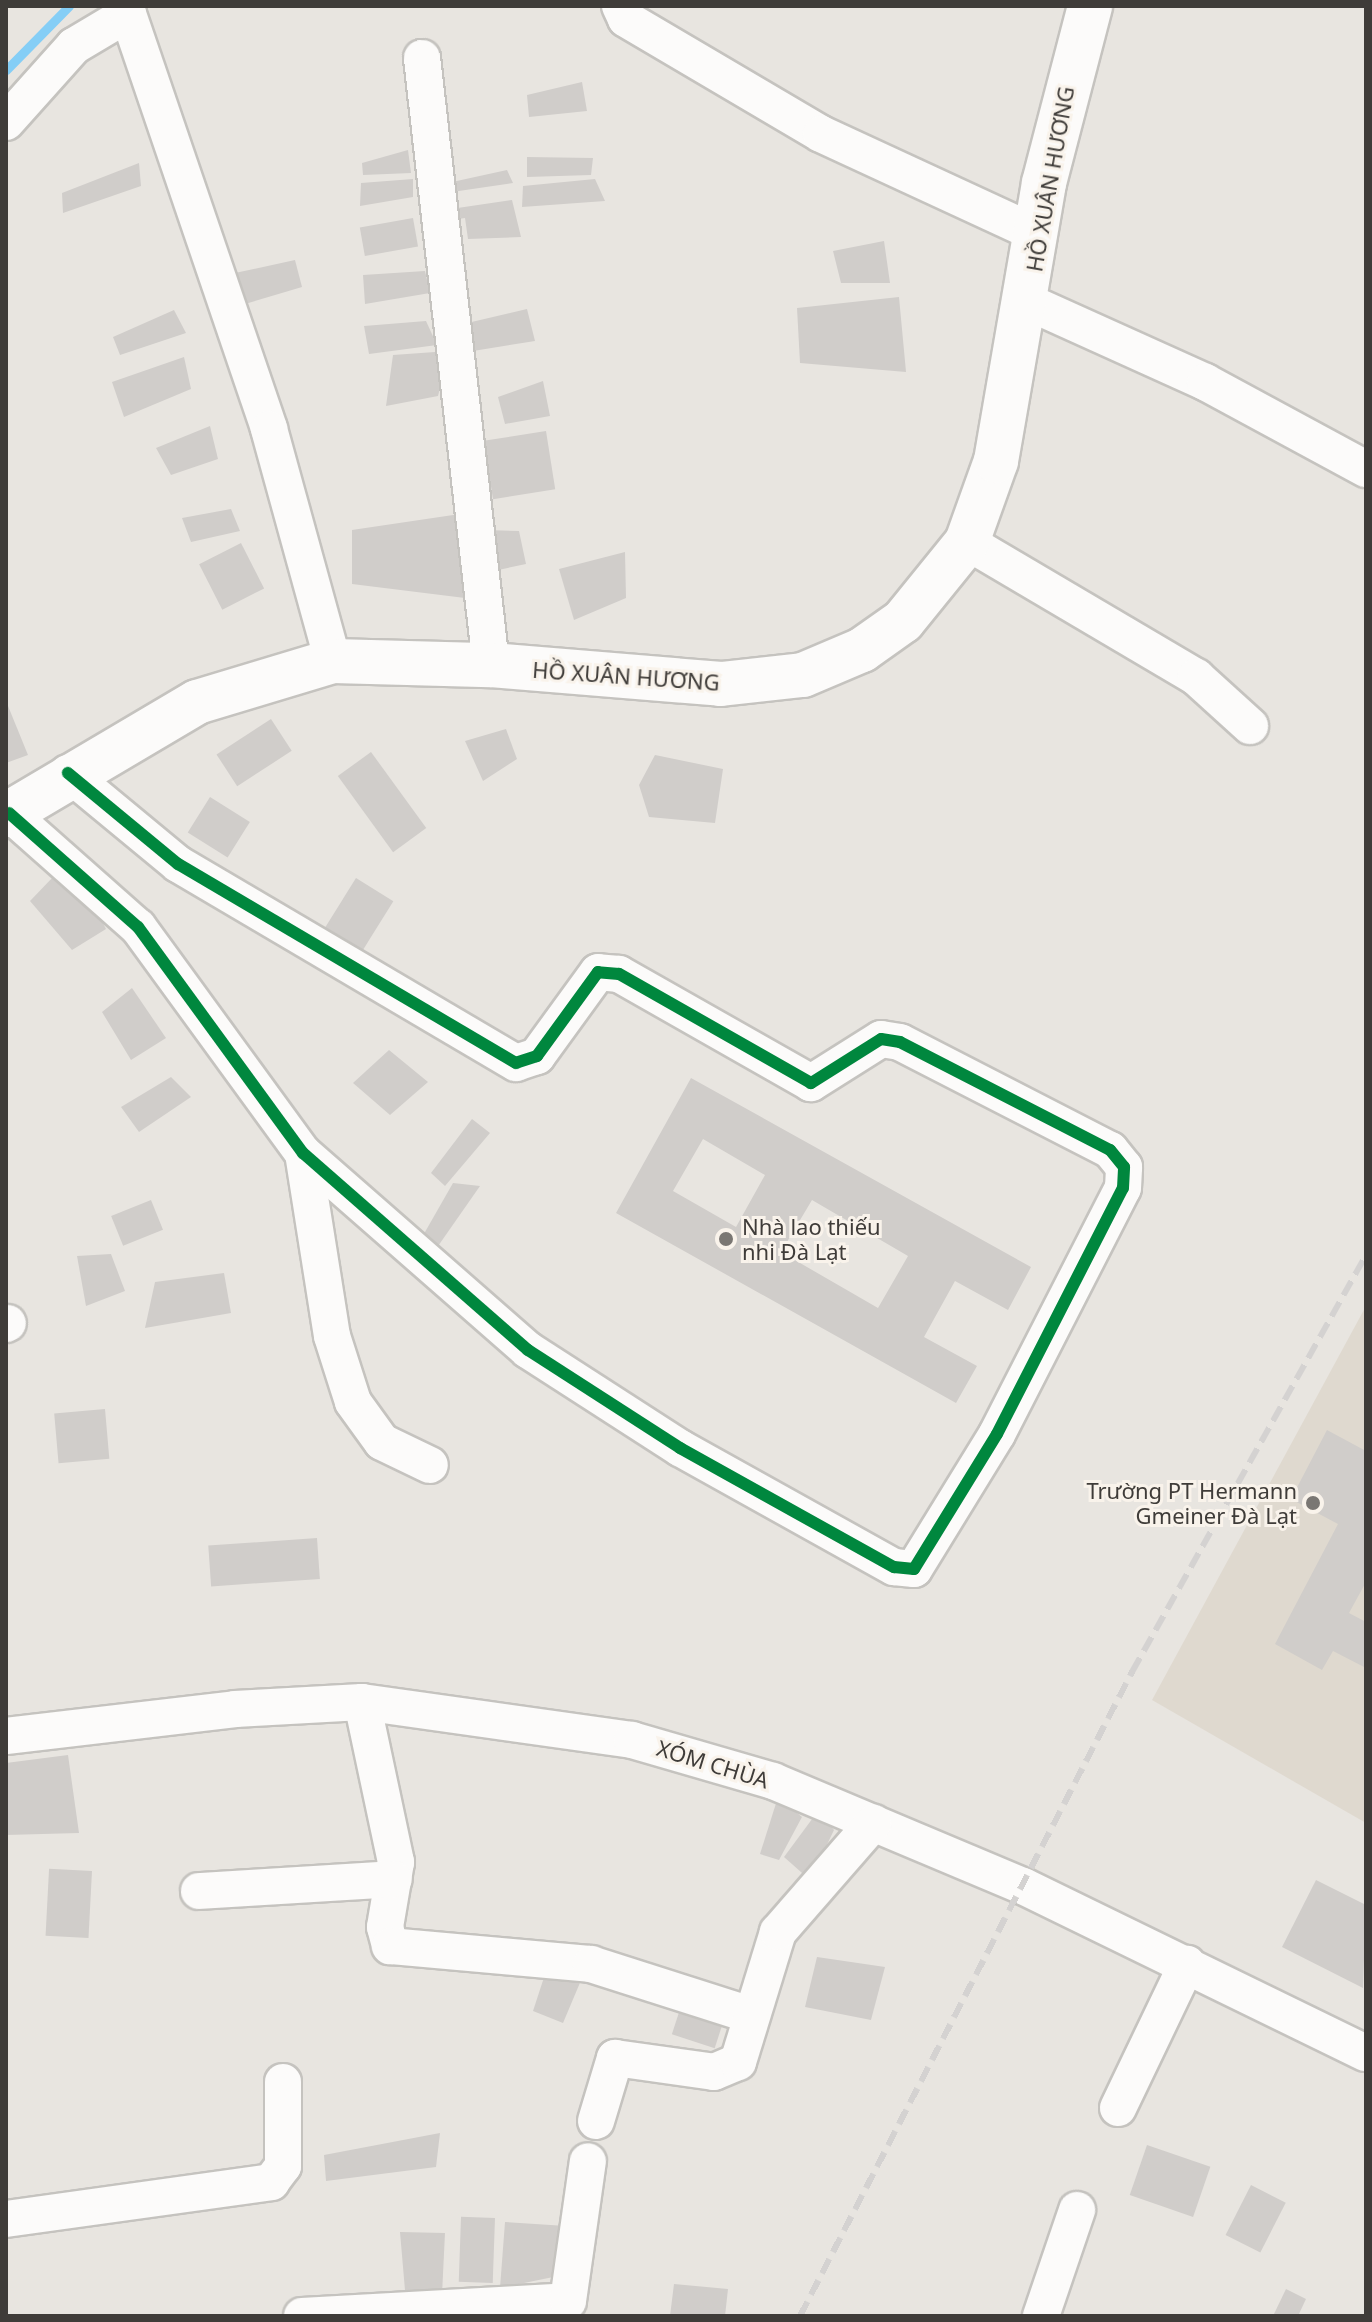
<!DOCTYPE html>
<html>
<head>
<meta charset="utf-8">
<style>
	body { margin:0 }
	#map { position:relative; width:1372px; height:2322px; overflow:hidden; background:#e8e5e0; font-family:"Noto Sans",sans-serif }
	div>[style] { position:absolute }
	.built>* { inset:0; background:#dfd9cf }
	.stream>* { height:9px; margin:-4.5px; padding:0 4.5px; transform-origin:4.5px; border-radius:4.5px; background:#85cef6 }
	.building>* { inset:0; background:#d0cdca; transform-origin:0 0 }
	.roads { filter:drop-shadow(2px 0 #c5c3bf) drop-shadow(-2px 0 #c5c3bf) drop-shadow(0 2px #c5c3bf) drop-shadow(0 -2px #c5c3bf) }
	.minor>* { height:36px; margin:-18px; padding:0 18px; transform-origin:18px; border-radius:18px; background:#fcfbfa }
	.major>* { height:44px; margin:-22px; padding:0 22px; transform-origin:22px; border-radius:22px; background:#fcfbfa }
	.rail>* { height:6px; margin-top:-3px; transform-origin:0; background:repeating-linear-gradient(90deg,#d4d2d1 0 16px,transparent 0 24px) }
	.cycleway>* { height:12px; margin:-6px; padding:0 6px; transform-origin:6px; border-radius:6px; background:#00873e }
	.dots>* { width:22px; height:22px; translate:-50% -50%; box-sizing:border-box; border:4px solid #f9f3eb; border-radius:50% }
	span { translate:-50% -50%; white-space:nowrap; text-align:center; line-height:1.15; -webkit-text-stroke:6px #f9f3eb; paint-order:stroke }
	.street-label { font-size:22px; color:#3f3c39 }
	.poi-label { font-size:22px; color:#3f3c39 }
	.left { translate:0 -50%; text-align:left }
	.right { translate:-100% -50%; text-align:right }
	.frame { position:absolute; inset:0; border:8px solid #3f3c39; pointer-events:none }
</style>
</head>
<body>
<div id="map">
	<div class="built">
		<div style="clip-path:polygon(1366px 1306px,1366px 1823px,1152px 1700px)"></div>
	</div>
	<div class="stream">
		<div style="left:6px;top:70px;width:90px;rotate:-45.5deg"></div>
	</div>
	<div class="building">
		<div style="clip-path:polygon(582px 82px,587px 111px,529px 117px,527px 95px)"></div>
		<div style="clip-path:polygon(408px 150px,411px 173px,363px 175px,362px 163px)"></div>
		<div style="clip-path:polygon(527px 157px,593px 158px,591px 175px,527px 177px)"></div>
		<div style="clip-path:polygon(139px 163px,141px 186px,63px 213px,62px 193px)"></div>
		<div style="clip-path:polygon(507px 170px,513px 183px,445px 193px,443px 184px)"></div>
		<div style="clip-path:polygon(413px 179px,413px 197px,360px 206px,361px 183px)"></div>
		<div style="clip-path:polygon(595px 179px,605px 201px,522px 207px,523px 186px)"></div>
		<div style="clip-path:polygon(512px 200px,521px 237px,468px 239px,465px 218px,445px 221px,444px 210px)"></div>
		<div style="left:413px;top:218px;width:29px;height:54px;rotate:80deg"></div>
		<div style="clip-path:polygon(884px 241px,890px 283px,841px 283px,833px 251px)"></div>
		<div style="clip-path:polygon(295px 260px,302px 287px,235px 307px,235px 273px)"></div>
		<div style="clip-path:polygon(425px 271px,430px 293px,365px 304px,363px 275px)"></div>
		<div style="clip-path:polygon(899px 297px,906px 372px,800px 363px,797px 308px)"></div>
		<div style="clip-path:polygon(527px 309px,535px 341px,473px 351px,463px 324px)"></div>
		<div style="clip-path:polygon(174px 310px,186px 333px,120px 355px,113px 337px)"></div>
		<div style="clip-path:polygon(426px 321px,437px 345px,369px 354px,364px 326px)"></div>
		<div style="clip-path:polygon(449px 351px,438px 396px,386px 406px,393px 355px)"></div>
		<div style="clip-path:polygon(184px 357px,191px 389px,124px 417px,112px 382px)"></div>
		<div style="clip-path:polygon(543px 381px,550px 416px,505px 424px,498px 397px)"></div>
		<div style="clip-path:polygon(210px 426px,218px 459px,171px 475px,156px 448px)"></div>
		<div style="left:546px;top:431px;width:59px;height:63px;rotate:81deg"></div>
		<div style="clip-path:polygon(231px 509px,240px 531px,191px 542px,182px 518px)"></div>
		<div style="clip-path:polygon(460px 514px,465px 598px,352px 584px,352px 530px)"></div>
		<div style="clip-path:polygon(486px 530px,519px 531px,526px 564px,484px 573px)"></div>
		<div style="left:241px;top:543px;width:51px;height:47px;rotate:63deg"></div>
		<div style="clip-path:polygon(625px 552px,626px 598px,574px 620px,559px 569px)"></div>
		<div style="clip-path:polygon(6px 701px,28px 755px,6px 763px)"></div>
		<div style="left:271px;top:719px;width:38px;height:65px;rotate:57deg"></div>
		<div style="clip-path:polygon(506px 729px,517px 759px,483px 781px,465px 741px)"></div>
		<div style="left:371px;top:752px;width:94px;height:41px;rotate:54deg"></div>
		<div style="clip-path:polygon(655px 755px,723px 769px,715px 823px,649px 817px,639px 785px)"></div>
		<div style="left:210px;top:797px;width:47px;height:42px;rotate:32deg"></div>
		<div style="clip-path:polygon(54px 876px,87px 892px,106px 929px,72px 950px,30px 901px)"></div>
		<div style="left:356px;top:878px;width:44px;height:60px;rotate:32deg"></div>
		<div style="clip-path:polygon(132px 988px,166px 1038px,131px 1060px,102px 1012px)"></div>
		<div style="clip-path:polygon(389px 1050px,428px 1082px,390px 1115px,353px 1083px)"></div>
		<div style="clip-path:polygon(171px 1077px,191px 1097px,139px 1132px,121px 1107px)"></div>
		<div style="clip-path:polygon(evenodd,691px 1078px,1031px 1267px,1008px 1310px,955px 1281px,924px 1337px,977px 1366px,956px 1403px,616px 1213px,691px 1078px,703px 1139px,765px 1175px,736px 1227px,673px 1191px,703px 1139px,691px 1078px,812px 1200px,908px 1256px,878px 1308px,781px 1252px,812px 1200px)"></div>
		<div style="clip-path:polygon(472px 1119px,490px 1133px,445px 1186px,431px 1173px)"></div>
		<div style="clip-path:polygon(453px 1183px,480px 1186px,436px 1249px,421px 1239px)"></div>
		<div style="left:151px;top:1200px;width:32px;height:43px;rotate:68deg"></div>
		<div style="clip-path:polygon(111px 1254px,125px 1291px,86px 1306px,77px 1256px)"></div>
		<div style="clip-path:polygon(224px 1273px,231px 1313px,145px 1328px,155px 1282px)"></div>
		<div style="left:105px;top:1409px;width:50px;height:51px;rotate:85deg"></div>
		<div style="clip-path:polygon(1327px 1430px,1366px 1451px,1366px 1582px,1349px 1613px,1366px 1622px,1366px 1668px,1333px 1651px,1322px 1670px,1275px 1644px,1338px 1524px,1291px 1499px)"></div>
		<div style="left:317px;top:1538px;width:41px;height:109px;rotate:86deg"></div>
		<div style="clip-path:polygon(68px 1755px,79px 1833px,6px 1835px,6px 1763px)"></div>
		<div style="clip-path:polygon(778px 1797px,802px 1817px,779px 1860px,760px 1854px)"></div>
		<div style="clip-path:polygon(818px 1811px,834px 1830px,810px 1880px,784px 1857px)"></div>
		<div style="left:92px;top:1871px;width:67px;height:43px;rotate:93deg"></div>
		<div style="clip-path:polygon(1316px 1880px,1366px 1905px,1363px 1988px,1282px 1947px)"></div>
		<div style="clip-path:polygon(817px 1957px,885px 1967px,871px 2020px,805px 2007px)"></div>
		<div style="clip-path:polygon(549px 1962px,582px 1978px,563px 2023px,533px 2011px)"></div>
		<div style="left:683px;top:2000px;width:45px;height:36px;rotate:18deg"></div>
		<div style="clip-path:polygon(440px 2133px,436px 2167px,326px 2181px,324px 2155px)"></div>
		<div style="left:1147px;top:2145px;width:67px;height:53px;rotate:19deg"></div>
		<div style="left:1251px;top:2185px;width:39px;height:56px;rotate:27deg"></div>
		<div style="left:495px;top:2218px;width:65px;height:34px;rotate:92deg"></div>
		<div style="clip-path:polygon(505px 2222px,566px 2226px,568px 2274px,500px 2288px)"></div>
		<div style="clip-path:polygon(400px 2232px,445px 2233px,442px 2295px,406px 2302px)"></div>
		<div style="clip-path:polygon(674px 2284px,728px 2289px,725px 2316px,670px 2316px)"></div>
		<div style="clip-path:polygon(1286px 2289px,1306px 2299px,1298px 2316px,1273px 2316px)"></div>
	</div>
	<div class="roads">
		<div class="minor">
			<div style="left:620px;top:6px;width:14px;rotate:65deg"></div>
			<div style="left:626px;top:19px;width:226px;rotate:30.5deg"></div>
			<div style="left:821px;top:134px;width:238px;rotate:24.8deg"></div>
			<div style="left:422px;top:58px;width:611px;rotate:83.51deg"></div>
			<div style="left:6px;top:122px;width:102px;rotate:-48.2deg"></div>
			<div style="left:74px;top:46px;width:63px;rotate:-30.7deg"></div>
			<div style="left:128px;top:14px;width:438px;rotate:71.2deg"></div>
			<div style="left:269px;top:429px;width:241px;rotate:74.6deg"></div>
			<div style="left:1028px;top:302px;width:194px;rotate:24.3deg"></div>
			<div style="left:1205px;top:382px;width:183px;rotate:28.4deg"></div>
			<div style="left:967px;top:542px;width:266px;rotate:30.5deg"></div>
			<div style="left:1196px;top:677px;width:73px;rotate:42.2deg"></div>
			<div style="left:9px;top:813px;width:172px;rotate:41.5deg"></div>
			<div style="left:138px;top:927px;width:280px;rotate:53.9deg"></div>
			<div style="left:303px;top:1153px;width:299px;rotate:41.2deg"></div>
			<div style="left:528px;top:1350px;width:181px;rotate:32.8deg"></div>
			<div style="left:680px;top:1448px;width:245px;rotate:29.1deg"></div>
			<div style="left:894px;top:1567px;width:20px;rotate:6deg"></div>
			<div style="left:914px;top:1569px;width:158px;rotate:-58.4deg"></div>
			<div style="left:997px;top:1434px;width:276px;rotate:-62.9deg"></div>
			<div style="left:1123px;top:1188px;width:21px;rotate:-87deg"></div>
			<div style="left:1124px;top:1167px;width:22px;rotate:-129deg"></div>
			<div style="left:1110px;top:1150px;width:236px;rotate:-152.8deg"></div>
			<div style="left:900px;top:1042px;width:19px;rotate:-171deg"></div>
			<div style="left:881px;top:1039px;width:83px;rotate:147.8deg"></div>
			<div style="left:811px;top:1083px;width:221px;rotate:-150.4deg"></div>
			<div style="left:619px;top:974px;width:21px;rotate:-175deg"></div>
			<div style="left:598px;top:972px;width:104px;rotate:126deg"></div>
			<div style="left:537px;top:1056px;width:22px;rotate:162deg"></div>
			<div style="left:516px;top:1063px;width:392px;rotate:-149.5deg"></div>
			<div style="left:178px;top:864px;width:143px;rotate:-140.4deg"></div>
			<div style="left:303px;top:1153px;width:185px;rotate:81deg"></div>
			<div style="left:332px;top:1336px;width:69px;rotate:72.3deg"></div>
			<div style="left:353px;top:1402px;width:49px;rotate:54.1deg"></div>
			<div style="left:382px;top:1442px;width:53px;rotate:25.6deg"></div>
			<div style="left:6px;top:1324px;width:2px;rotate:-27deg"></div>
			<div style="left:362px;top:1702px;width:164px;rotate:78deg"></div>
			<div style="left:396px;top:1862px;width:66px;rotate:99.6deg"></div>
			<div style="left:385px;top:1927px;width:20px;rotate:75deg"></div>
			<div style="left:390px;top:1946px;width:202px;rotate:5.1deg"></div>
			<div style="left:591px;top:1964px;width:168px;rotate:17.7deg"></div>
			<div style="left:6px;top:1736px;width:231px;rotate:-6.7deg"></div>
			<div style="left:235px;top:1709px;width:127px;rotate:-3.2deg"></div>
			<div style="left:362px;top:1702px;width:273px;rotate:8deg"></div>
			<div style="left:632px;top:1740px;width:147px;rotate:16.2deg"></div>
			<div style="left:773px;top:1781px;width:271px;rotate:22.8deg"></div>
			<div style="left:1023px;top:1886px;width:381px;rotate:26deg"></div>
			<div style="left:199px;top:1891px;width:195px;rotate:-3.5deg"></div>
			<div style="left:1118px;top:2108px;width:160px;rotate:-64.4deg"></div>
			<div style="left:596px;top:2121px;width:66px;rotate:-73.2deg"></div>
			<div style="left:615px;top:2058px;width:100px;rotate:8deg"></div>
			<div style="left:714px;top:2072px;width:26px;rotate:-23deg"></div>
			<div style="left:738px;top:2062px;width:136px;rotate:-72.9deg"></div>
			<div style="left:778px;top:1932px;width:145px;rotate:-48.9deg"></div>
			<div style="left:6px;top:2219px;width:268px;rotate:-7.9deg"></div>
			<div style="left:271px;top:2182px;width:20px;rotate:-53deg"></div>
			<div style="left:283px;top:2166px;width:84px;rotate:-90deg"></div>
			<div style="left:302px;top:2316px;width:266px;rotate:-3.2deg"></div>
			<div style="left:568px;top:2301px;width:141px;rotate:-81.9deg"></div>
			<div style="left:1041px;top:2316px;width:112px;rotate:-71.2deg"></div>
		</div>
		<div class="major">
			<div style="left:6px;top:815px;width:222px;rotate:-30.6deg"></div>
			<div style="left:197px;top:702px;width:142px;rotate:-16.8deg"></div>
			<div style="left:333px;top:661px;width:158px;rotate:1.5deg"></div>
			<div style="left:491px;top:665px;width:231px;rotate:4.7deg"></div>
			<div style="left:721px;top:684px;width:82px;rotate:-6.3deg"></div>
			<div style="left:803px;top:675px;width:64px;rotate:-23deg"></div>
			<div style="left:862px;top:650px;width:50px;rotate:-35.3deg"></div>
			<div style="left:903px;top:621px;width:102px;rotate:-51deg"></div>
			<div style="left:967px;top:542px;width:86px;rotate:-70.3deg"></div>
			<div style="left:996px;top:461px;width:282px;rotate:-80.2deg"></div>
			<div style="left:1044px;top:183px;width:183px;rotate:-75.4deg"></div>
		</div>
	</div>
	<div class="rail">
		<div style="left:800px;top:2316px;width:725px;rotate:-62.73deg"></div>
		<div style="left:1132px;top:1672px;width:478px;rotate:-60.7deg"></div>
	</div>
	<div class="cycleway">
		<div style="left:9px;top:813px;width:172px;rotate:41.5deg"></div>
		<div style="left:138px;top:927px;width:280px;rotate:53.9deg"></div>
		<div style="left:303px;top:1153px;width:299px;rotate:41.2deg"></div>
		<div style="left:528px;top:1350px;width:181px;rotate:32.8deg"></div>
		<div style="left:680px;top:1448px;width:245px;rotate:29.1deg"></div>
		<div style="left:894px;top:1567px;width:20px;rotate:6deg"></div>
		<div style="left:914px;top:1569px;width:158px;rotate:-58.4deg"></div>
		<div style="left:997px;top:1434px;width:276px;rotate:-62.9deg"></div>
		<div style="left:1123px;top:1188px;width:21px;rotate:-87deg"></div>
		<div style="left:1124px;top:1167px;width:22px;rotate:-129deg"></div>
		<div style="left:1110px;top:1150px;width:236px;rotate:-152.8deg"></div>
		<div style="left:900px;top:1042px;width:19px;rotate:-171deg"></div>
		<div style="left:881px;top:1039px;width:83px;rotate:147.8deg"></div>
		<div style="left:811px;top:1083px;width:221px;rotate:-150.4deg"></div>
		<div style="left:619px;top:974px;width:21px;rotate:-175deg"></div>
		<div style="left:598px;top:972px;width:104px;rotate:126deg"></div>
		<div style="left:537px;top:1056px;width:22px;rotate:162deg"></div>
		<div style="left:516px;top:1063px;width:392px;rotate:-149.5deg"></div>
		<div style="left:178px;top:864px;width:143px;rotate:-140.4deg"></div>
	</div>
	<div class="dots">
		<div style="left:726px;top:1239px;background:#7a7773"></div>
		<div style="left:1313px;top:1503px;background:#7a7773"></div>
	</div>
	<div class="street-label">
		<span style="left:1050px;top:179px;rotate:-80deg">HỒ XUÂN HƯƠNG</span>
		<span style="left:626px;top:676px;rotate:4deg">HỒ XUÂN HƯƠNG</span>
		<span style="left:713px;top:1764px;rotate:17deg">XÓM CHÙA</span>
	</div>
	<div class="poi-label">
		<span class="left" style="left:742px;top:1239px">Nhà lao thiếu<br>nhi Đà Lạt</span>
		<span class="right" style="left:1297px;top:1503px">Trường PT Hermann<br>Gmeiner Đà Lạt</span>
	</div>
	<div class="frame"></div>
</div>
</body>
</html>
